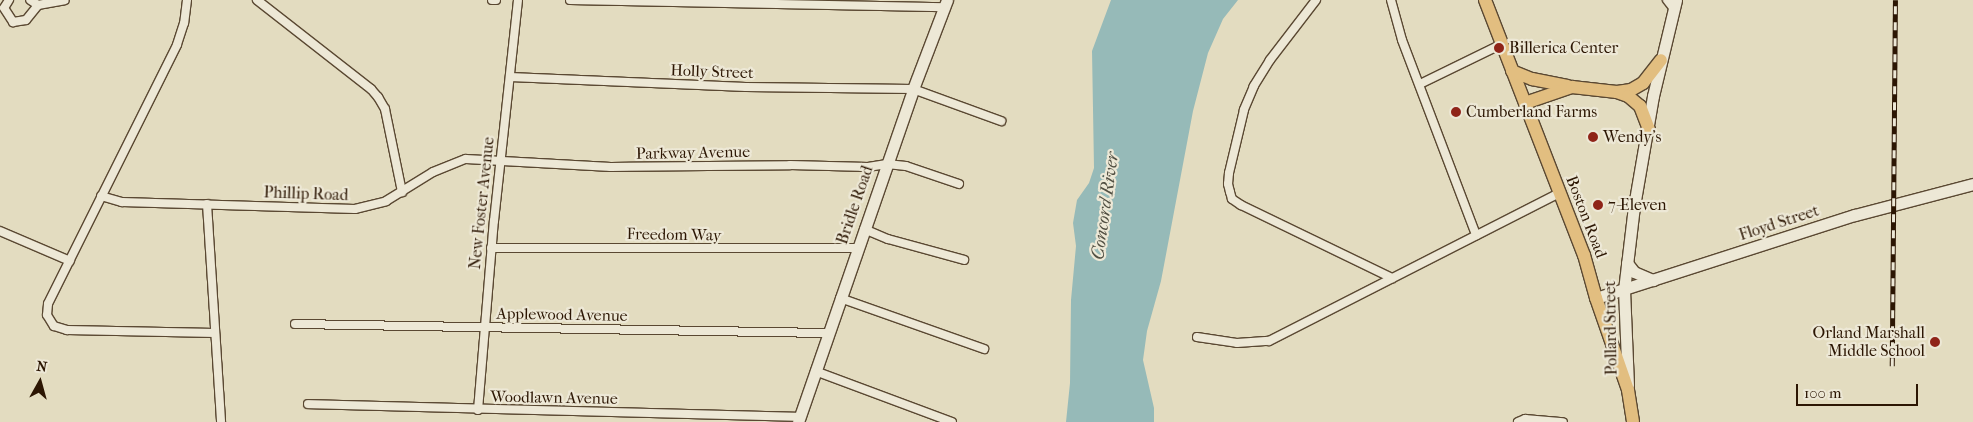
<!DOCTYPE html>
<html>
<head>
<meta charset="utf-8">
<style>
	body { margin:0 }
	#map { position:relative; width:1973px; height:422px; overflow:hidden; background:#e3dcc0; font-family:"IM FELL French Canon",serif }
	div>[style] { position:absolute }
	.water>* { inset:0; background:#96bab8 }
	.roads { filter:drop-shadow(1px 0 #5a4832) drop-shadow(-1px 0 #5a4832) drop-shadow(0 1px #5a4832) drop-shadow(0 -1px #5a4832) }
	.street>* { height:8px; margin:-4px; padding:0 4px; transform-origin:4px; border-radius:4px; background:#ede8d6 }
	.secondary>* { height:11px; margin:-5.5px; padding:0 5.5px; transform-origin:5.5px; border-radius:5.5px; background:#ede8d6 }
	.primary>* { height:12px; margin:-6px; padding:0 6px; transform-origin:6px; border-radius:6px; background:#e2be80 }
	.rail>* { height:4.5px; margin-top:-2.25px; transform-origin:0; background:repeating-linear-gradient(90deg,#ede8d6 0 8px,#2c1603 0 16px); box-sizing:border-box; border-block:1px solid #2c1603 }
	.dots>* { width:14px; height:14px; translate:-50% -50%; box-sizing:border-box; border:2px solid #ede8d6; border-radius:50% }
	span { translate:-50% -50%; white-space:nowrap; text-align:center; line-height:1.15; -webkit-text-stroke:4.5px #ede8d6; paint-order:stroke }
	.poi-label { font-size:16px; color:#2c1603 }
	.left { translate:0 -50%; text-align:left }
	.right { translate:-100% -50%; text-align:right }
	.street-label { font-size:16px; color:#2c1603 }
	.water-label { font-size:18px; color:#514f42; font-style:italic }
	.north { position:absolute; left:15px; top:357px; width:50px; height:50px; -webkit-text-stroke:4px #ede8d6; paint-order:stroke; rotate:7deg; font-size:14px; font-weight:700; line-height:20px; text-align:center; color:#2c1603 }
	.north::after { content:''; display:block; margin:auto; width:18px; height:22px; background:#2c1603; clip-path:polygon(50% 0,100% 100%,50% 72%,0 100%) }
	.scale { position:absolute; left:1796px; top:384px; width:122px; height:22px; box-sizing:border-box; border:2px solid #2c1603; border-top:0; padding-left:6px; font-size:15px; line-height:18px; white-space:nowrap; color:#2c1603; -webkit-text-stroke:4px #ede8d6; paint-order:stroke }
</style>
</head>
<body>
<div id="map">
	<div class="water">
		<div style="clip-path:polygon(1111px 0,1238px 0,1223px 19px,1208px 53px,1193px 111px,1161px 281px,1147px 331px,1143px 360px,1154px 408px,1154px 422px,1066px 422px,1070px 383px,1071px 300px,1076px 246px,1073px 223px,1077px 200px,1089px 183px,1094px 168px,1092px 51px)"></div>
	</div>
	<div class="roads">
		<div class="street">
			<div style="left:9px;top:0;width:9px;rotate:122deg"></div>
			<div style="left:4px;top:8px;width:17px;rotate:57deg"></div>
			<div style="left:13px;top:22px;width:13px;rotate:-9deg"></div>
			<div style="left:26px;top:20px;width:19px;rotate:-51deg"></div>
			<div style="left:38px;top:5px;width:9px;rotate:-148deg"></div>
			<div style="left:187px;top:0;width:23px;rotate:97deg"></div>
			<div style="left:184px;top:23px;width:23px;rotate:108deg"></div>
			<div style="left:177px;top:45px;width:289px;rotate:116.5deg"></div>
			<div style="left:48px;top:304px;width:11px;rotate:95deg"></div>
			<div style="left:47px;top:315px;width:13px;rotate:58deg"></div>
			<div style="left:54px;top:326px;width:14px;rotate:17deg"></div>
			<div style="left:67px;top:330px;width:148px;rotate:1.2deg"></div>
			<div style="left:257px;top:0;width:145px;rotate:38deg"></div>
			<div style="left:371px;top:89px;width:11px;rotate:49deg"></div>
			<div style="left:378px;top:97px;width:14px;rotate:60deg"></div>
			<div style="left:385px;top:109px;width:85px;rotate:78.4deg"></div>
			<div style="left:492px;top:0;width:4px"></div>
			<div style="left:570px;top:0;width:375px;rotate:1.1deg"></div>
			<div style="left:1316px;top:0;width:76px;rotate:127.5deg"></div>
			<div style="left:1270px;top:60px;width:31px;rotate:122deg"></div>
			<div style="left:1254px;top:86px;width:26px;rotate:113deg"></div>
			<div style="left:1244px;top:110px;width:65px;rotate:103.4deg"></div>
			<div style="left:1229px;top:173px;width:11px;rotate:95deg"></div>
			<div style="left:1228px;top:184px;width:8px;rotate:76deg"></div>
			<div style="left:1230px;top:192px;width:7px;rotate:74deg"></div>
			<div style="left:1232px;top:199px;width:11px;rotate:34deg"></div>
			<div style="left:1241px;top:205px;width:168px;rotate:25.8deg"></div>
			<div style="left:1391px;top:0;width:41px;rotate:74.6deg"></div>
			<div style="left:1402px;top:40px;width:209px;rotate:69.2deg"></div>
			<div style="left:1667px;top:0;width:11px;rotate:52deg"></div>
			<div style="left:38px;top:5px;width:27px;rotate:-10deg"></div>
			<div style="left:510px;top:77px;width:236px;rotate:2.4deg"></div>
			<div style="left:746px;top:87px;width:167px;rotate:0.7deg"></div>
			<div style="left:913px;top:89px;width:94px;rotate:20deg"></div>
			<div style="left:1420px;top:84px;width:91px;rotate:-26deg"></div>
			<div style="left:101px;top:196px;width:22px;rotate:16deg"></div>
			<div style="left:122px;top:202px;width:233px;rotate:1.7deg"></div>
			<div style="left:355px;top:209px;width:32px;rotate:-14deg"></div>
			<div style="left:386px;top:201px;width:55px;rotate:-31.7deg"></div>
			<div style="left:433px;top:172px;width:35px;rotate:-22deg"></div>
			<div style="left:466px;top:159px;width:145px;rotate:3.2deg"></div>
			<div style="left:611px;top:167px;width:179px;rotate:-0.6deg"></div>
			<div style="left:790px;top:165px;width:78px;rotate:1.5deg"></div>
			<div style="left:868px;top:167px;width:19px;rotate:-9deg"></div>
			<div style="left:887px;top:164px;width:19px;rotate:6deg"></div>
			<div style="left:906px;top:166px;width:56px;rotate:18.8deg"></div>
			<div style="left:207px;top:204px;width:218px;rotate:86.3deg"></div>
			<div style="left:864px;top:229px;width:26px;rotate:23deg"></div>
			<div style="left:888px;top:239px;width:79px;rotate:15.4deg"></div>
			<div style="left:0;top:231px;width:76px;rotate:23.2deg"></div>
			<div style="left:491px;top:248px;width:366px"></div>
			<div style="left:840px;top:298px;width:153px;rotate:19.5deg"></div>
			<div style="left:295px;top:324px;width:533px;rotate:0.97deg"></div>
			<div style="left:1197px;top:337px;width:40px;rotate:8.5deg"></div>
			<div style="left:1237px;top:343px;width:32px;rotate:-4deg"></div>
			<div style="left:1269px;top:341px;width:326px;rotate:-27deg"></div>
			<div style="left:815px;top:371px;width:146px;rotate:20.4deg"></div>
			<div style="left:308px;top:404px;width:492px;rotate:1.5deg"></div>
			<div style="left:478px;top:410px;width:190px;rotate:-85.2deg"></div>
			<div style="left:494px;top:221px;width:222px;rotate:-83.8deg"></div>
			<div style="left:1518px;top:422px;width:8px;rotate:-23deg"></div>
			<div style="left:1525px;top:419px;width:38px;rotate:5deg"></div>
		</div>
		<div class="secondary">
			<div style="left:1627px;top:263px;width:11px;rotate:52deg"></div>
			<div style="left:1634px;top:272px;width:21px;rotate:23deg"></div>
			<div style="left:1596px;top:298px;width:272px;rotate:-17.8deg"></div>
			<div style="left:1855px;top:215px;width:122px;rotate:-14.7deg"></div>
			<div style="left:1628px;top:385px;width:95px;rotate:-92.4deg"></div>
			<div style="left:1624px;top:290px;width:85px;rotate:-83.2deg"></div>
			<div style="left:1634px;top:206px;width:112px;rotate:-80.2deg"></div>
			<div style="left:1653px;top:96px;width:99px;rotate:-76.5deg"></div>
			<div style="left:798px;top:422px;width:352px;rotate:-70.9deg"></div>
			<div style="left:913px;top:89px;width:95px;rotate:-69.1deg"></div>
		</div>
		<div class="primary">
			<div style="left:1485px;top:0;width:274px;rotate:68.8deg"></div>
			<div style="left:1584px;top:255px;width:45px;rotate:74.4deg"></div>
			<div style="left:1596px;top:298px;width:97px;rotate:70.8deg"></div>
			<div style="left:1628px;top:390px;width:32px;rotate:81deg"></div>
			<div style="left:1512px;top:71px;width:22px;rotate:22deg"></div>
			<div style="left:1532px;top:79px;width:36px;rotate:11deg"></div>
			<div style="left:1617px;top:92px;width:14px;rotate:-8deg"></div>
			<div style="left:1631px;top:90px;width:14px;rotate:-30deg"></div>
			<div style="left:1643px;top:83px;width:29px;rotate:-52deg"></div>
			<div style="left:1525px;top:103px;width:50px;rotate:-18.8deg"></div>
			<div style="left:1572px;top:87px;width:45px;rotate:6.3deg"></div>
			<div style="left:1617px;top:92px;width:12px;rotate:20deg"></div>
			<div style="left:1628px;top:96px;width:16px;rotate:40deg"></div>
			<div style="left:1640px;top:106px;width:25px;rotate:69deg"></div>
		</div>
	</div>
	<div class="rail">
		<div style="left:1892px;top:366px;width:366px;rotate:-89.5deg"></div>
	</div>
	<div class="dots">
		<div style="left:1499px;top:48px;background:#8f2418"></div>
		<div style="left:1456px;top:112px;background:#8f2418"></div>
		<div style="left:1593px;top:137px;background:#8f2418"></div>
		<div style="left:1598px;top:205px;background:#8f2418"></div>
		<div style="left:1935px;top:342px;background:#8f2418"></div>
	</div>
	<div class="poi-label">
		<span class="left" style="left:1509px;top:48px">Billerica Center</span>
		<span class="left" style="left:1466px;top:112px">Cumberland Farms</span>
		<span class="left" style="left:1603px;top:137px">Wendy's</span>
		<span class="left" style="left:1608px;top:205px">7-Eleven</span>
		<span class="right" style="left:1925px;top:342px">Orland Marshall<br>Middle School</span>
	</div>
	<div class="street-label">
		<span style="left:712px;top:72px;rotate:2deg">Holly Street</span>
		<span style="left:693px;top:153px;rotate:-1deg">Parkway Avenue</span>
		<span style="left:306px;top:194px;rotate:2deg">Phillip Road</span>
		<span style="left:482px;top:203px;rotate:-84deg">New Foster Avenue</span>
		<span style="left:855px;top:205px;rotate:-71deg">Bridle Road</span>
		<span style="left:1586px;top:217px;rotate:69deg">Boston Road</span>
		<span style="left:1779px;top:223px;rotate:-18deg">Floyd Street</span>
		<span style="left:674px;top:235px;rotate:1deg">Freedom Way</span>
		<span style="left:562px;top:315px;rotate:1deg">Applewood Avenue</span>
		<span style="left:1611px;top:328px;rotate:-91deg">Pollard Street</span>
		<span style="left:554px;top:398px;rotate:1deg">Woodlawn Avenue</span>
	</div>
	<div class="water-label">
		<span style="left:1106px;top:206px;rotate:-82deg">Concord River</span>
	</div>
	<div class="north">N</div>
	<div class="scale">100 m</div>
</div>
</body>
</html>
